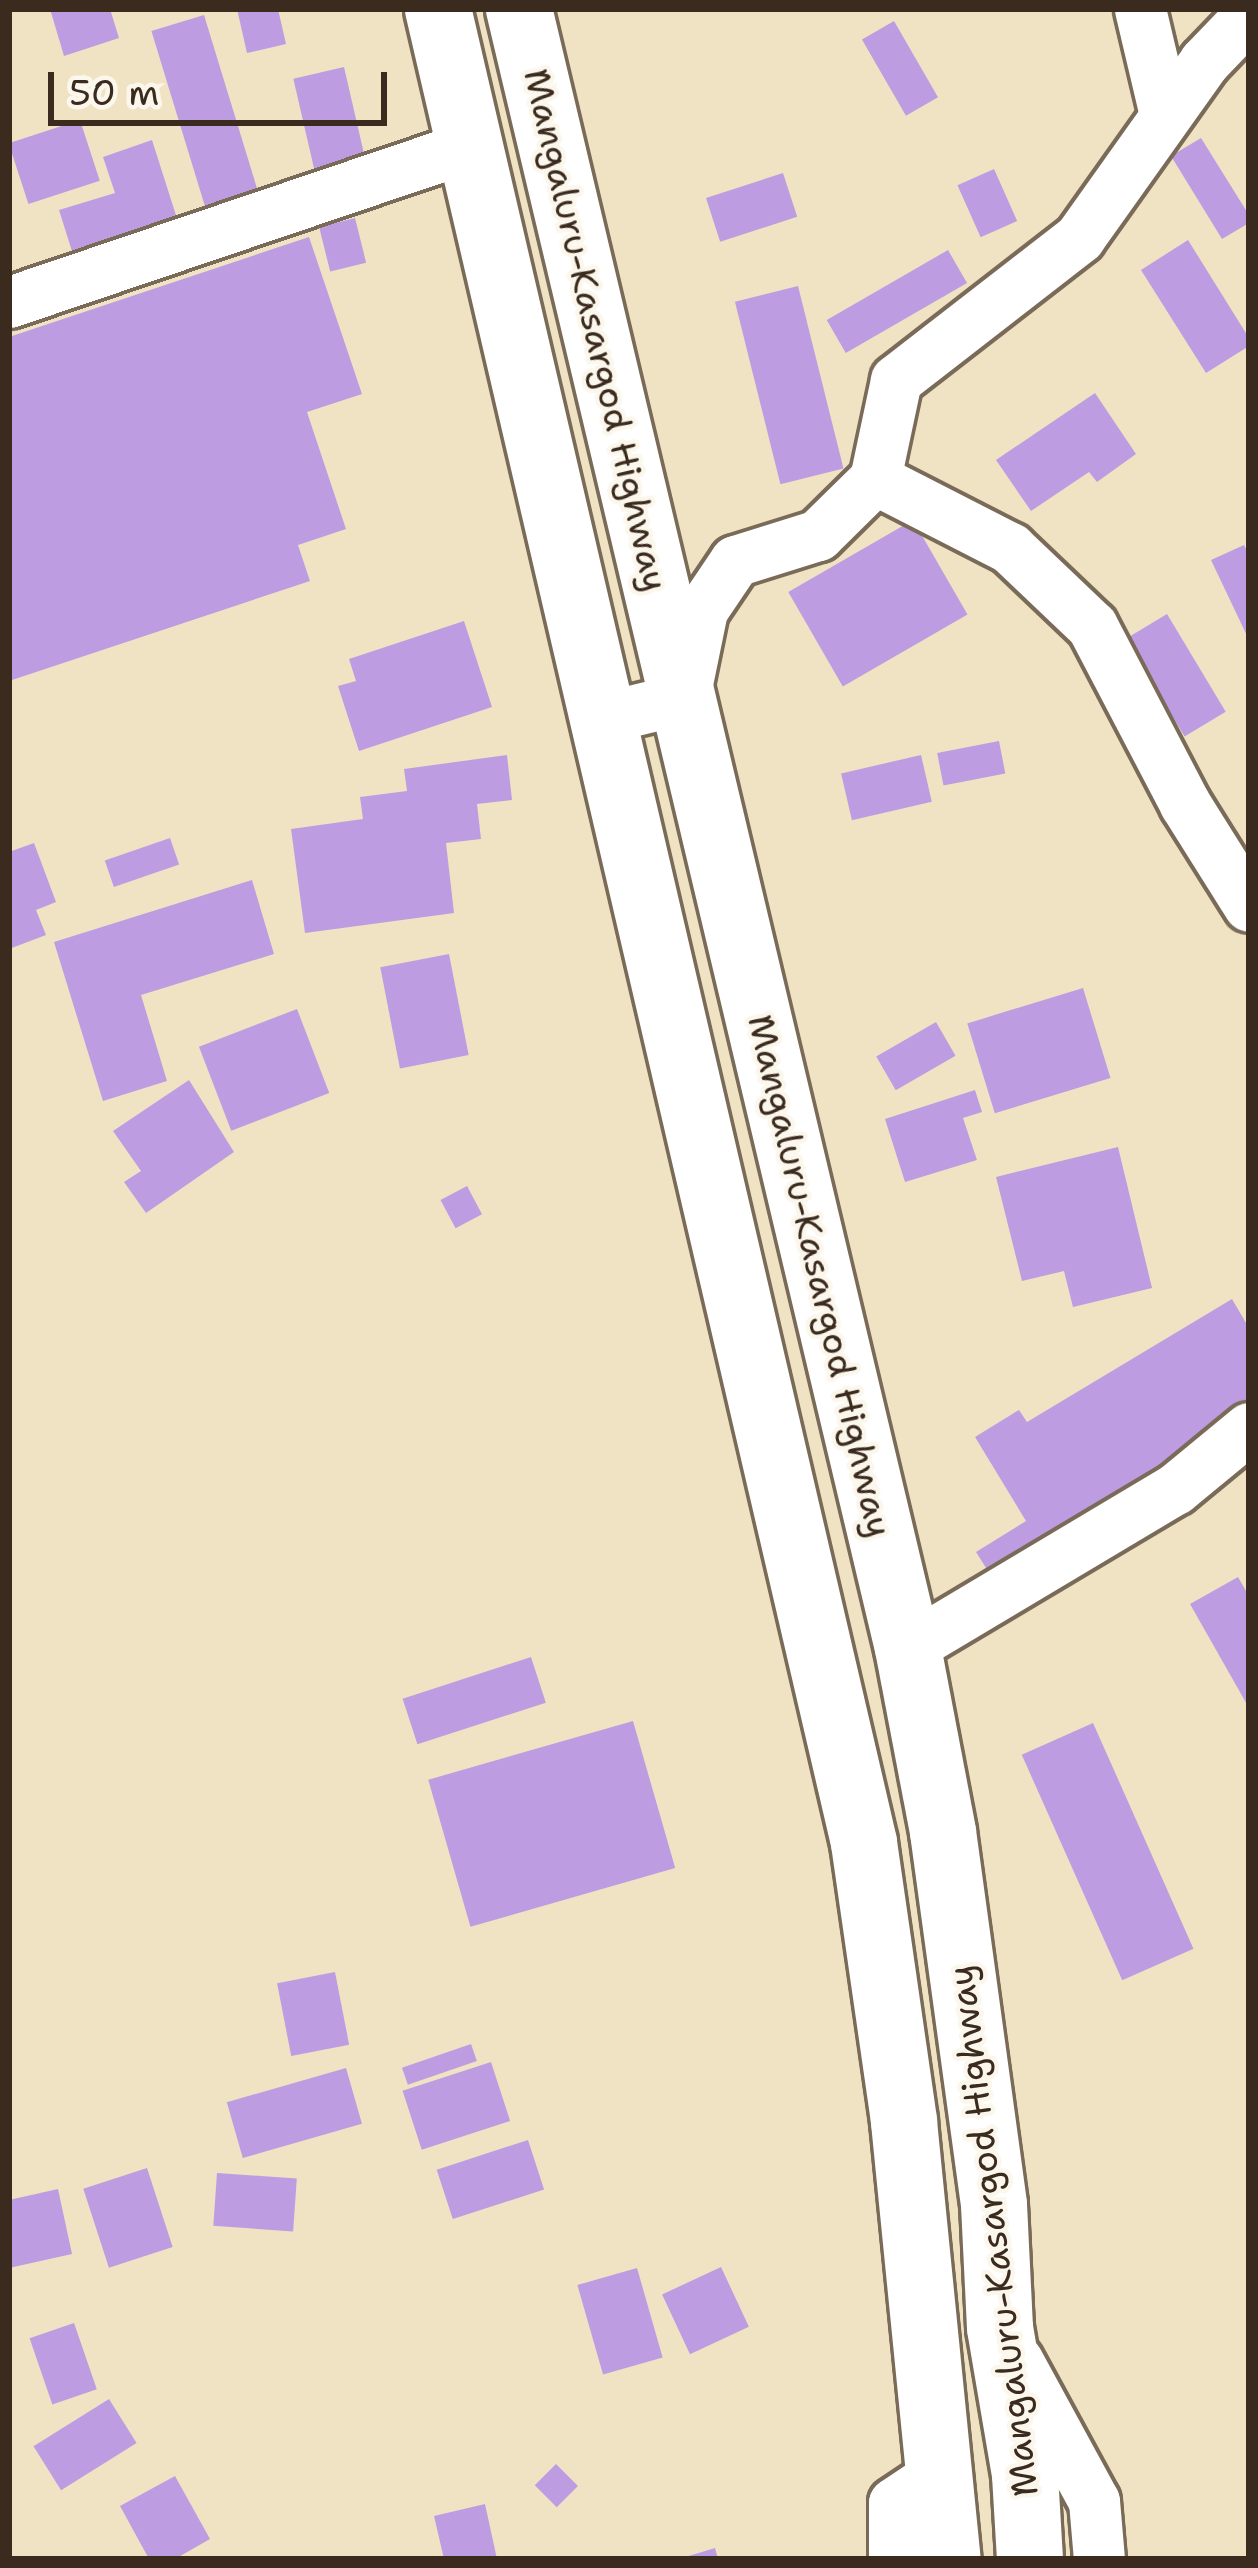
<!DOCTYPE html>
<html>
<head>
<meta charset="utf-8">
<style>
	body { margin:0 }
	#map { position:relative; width:1258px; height:2568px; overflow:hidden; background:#efe3c4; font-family:"Shantell Sans",sans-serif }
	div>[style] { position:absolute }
	.building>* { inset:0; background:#be9ce2; transform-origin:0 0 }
	.roads { filter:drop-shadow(3px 0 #7a6b58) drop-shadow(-3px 0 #7a6b58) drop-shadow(0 3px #7a6b58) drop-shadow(0 -3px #7a6b58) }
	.minor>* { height:51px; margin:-25.5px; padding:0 25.5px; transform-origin:25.5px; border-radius:25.5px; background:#fff }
	.highway>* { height:66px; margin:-33px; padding:0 33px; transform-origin:33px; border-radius:33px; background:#fff }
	span { translate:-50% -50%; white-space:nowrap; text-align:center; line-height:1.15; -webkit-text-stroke:9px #fbf7ec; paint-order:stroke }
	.street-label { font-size:36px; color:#3b2a1e }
	.frame { position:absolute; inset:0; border:12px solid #3b2a1e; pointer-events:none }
	.scale { position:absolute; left:48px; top:72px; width:339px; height:54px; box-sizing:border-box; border:6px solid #3b2a1e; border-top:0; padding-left:15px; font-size:36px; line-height:42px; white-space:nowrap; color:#3b2a1e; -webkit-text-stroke:9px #fbf7ec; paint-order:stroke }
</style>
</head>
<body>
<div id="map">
	<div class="building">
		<div style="clip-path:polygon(50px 9px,110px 9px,119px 38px,64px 56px)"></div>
		<div style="clip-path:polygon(237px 9px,278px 9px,286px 44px,247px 53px)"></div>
		<div style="left:204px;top:15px;width:185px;height:55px;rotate:73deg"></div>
		<div style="left:894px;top:21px;width:88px;height:37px;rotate:60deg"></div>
		<div style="left:344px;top:67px;width:118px;height:52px;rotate:77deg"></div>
		<div style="left:80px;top:120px;width:64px;height:75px;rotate:72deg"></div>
		<div style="clip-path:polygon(1201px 138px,1249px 215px,1249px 223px,1222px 239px,1171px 156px)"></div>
		<div style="clip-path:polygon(152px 140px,181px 231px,76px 264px,59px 210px,115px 193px,103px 157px)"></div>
		<div style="left:994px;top:169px;width:57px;height:40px;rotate:66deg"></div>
		<div style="left:783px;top:173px;width:46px;height:81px;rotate:72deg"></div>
		<div style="left:355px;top:218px;width:46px;height:37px;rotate:76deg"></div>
		<div style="clip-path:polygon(309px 237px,362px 394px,307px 412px,346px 529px,298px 545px,310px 581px,9px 681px,9px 337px)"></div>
		<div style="clip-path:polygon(1188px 240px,1249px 338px,1249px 346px,1206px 373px,1141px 270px)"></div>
		<div style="left:948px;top:250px;width:38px;height:140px;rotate:60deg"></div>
		<div style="left:798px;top:286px;width:188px;height:65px;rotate:76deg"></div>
		<div style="clip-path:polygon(1095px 393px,1136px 454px,1097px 482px,1089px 472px,1031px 511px,996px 460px)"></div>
		<div style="left:913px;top:520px;width:109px;height:144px;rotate:60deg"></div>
		<div style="clip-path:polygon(1244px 545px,1249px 555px,1249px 640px,1211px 560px)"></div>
		<div style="left:1167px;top:614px;width:114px;height:48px;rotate:59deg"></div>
		<div style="clip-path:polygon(464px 621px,492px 707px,359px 751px,338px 686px,356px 681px,349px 659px)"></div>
		<div style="left:999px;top:741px;width:33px;height:63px;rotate:79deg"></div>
		<div style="clip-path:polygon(507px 755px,512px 800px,477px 804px,481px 839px,446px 843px,454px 913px,305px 933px,291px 829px,363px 819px,360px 797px,407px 791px,404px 769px)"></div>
		<div style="left:921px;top:755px;width:48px;height:82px;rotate:77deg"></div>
		<div style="left:170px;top:838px;width:28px;height:69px;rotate:71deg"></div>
		<div style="clip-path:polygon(34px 843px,56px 902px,36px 910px,46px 935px,9px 949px,9px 852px)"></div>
		<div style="clip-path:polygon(252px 880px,274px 954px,141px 995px,167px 1081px,103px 1101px,54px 942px)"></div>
		<div style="left:449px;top:954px;width:103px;height:70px;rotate:79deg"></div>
		<div style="left:1083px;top:988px;width:94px;height:121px;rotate:73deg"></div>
		<div style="left:297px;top:1009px;width:90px;height:105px;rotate:69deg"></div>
		<div style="left:936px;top:1022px;width:39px;height:69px;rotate:60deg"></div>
		<div style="clip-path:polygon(189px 1080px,234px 1152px,146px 1213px,124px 1182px,141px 1171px,113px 1131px)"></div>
		<div style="clip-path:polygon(975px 1090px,982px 1112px,963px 1118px,977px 1160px,905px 1182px,885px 1119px)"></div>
		<div style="clip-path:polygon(1118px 1147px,1152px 1288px,1073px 1307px,1064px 1271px,1022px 1281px,996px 1177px)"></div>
		<div style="left:467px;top:1186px;width:32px;height:30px;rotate:62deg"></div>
		<div style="clip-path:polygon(1232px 1299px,1249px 1328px,1249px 1414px,988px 1571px,976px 1552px,1026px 1521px,975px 1437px,1019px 1410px,1027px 1422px)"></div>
		<div style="clip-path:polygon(1238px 1577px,1249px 1596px,1249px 1708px,1190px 1604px)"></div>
		<div style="left:531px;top:1657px;width:48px;height:135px;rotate:72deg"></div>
		<div style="left:633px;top:1721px;width:153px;height:213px;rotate:74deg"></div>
		<div style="left:1093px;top:1723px;width:247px;height:78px;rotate:66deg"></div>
		<div style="left:335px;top:1972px;width:74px;height:59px;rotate:79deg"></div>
		<div style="left:471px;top:2044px;width:18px;height:73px;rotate:71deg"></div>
		<div style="left:491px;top:2062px;width:62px;height:93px;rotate:72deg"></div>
		<div style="left:346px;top:2068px;width:58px;height:124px;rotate:74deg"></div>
		<div style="left:528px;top:2140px;width:52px;height:96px;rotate:72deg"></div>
		<div style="left:147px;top:2168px;width:83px;height:67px;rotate:72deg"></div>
		<div style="left:217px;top:2173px;width:80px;height:53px;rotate:4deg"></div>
		<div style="clip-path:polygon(58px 2189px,72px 2254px,9px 2268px,9px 2200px)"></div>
		<div style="left:721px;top:2267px;width:66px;height:65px;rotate:65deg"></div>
		<div style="left:637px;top:2268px;width:93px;height:62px;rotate:74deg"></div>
		<div style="left:74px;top:2323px;width:70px;height:47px;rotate:71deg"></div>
		<div style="left:109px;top:2399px;width:52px;height:89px;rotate:58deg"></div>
		<div style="left:556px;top:2464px;width:31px;height:30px;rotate:45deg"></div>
		<div style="clip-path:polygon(175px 2476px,210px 2539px,175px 2559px,149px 2559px,120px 2506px)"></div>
		<div style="clip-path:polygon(485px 2504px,497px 2559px,444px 2559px,434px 2516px)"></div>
		<div style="clip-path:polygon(715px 2548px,718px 2559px,682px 2559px,682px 2558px)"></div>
	</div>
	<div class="roads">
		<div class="minor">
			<div style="left:1140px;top:9px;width:109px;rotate:76.7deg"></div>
			<div style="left:9px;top:302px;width:487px;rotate:-18.7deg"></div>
			<div style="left:875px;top:479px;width:152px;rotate:27.1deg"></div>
			<div style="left:1010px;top:548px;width:113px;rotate:43.6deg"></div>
			<div style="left:1092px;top:626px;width:201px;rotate:62.4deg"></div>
			<div style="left:1185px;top:804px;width:120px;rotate:57.9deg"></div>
			<div style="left:602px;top:718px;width:84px;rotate:-13.7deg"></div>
			<div style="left:684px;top:698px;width:90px;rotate:-78.4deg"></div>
			<div style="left:702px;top:610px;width:59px;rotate:-56deg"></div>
			<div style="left:735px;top:561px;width:87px;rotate:-17.4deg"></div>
			<div style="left:818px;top:535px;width:80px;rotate:-44.5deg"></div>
			<div style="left:875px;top:479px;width:101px;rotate:-78deg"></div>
			<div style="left:896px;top:380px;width:232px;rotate:-37.8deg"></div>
			<div style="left:1079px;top:238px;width:216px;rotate:-54.6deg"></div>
			<div style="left:1204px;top:62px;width:65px;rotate:-46.2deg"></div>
			<div style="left:908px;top:1648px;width:311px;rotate:-30.8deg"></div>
			<div style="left:1175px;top:1489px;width:96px;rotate:-39.5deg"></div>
			<div style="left:1017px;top:2360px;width:161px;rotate:61.4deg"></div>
			<div style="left:1094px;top:2501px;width:58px;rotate:85.1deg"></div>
			<div style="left:894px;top:2559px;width:56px;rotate:-90deg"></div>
			<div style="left:894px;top:2503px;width:58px;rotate:-33.7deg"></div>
		</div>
		<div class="highway">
			<div style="left:438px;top:9px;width:1883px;rotate:76.92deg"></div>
			<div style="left:864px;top:1843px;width:282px;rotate:81.8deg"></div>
			<div style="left:904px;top:2122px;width:439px;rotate:84.3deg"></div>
			<div style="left:519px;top:9px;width:1685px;rotate:76.65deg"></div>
			<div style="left:908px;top:1648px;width:187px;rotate:79.2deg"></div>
			<div style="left:943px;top:1832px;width:376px;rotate:82.2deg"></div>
			<div style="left:994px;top:2205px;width:123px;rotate:87.2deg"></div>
			<div style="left:1000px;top:2328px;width:149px;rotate:80.3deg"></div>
			<div style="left:1025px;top:2475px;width:84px;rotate:86.6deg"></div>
		</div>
	</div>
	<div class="street-label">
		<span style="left:596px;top:330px;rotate:77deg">Mangaluru-Kasargod Highway</span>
		<span style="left:820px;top:1276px;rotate:77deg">Mangaluru-Kasargod Highway</span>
		<span style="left:993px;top:2231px;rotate:-97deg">Mangaluru-Kasargod Highway</span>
	</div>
	<div class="frame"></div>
	<div class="scale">50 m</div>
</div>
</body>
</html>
